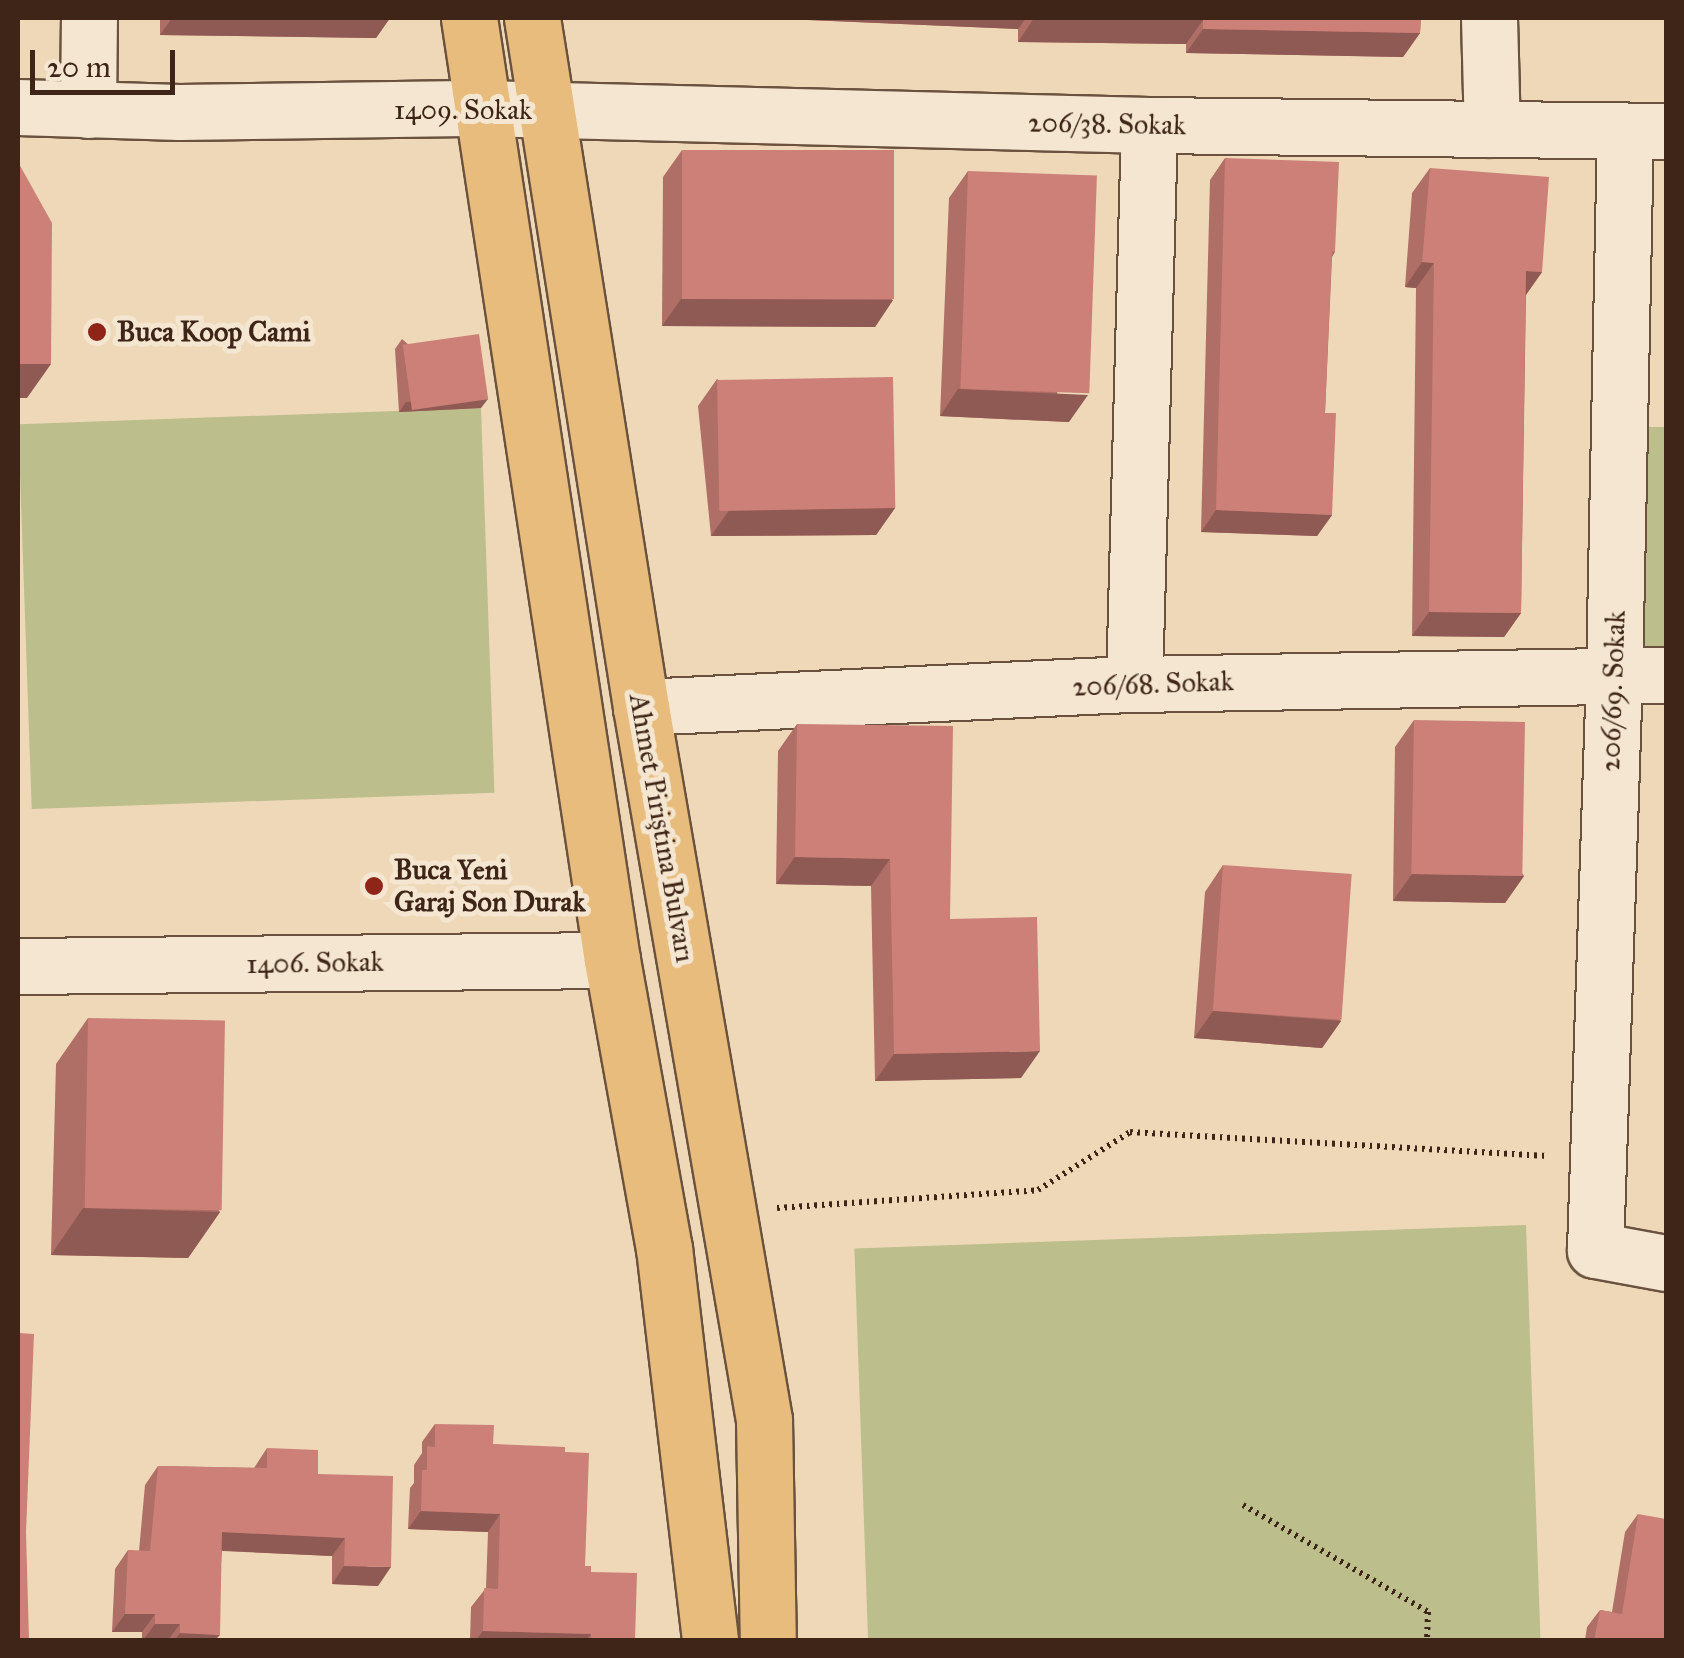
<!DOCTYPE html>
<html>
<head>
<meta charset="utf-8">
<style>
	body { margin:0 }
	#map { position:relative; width:1684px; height:1658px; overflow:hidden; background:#eed8b7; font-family:"IM FELL Great Primer",serif }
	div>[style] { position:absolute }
	.green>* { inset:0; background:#bcbe8c; transform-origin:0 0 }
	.path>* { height:6px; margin-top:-3px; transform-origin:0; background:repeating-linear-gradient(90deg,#3e2517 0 2.5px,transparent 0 7.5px) }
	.roads { filter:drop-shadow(2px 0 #6a523f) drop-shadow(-2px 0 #6a523f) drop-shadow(0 2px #6a523f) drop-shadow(0 -2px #6a523f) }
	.minor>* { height:55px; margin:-27.5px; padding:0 27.5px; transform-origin:27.5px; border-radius:27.5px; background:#f4e6d0 }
	.major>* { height:55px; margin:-27.5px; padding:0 27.5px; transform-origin:27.5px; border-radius:27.5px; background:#e7bc7c }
	.wall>* { inset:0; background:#af6e66 }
	.shaded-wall>* { inset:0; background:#8f5a53 }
	.building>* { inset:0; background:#cc8077; transform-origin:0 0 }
	.dots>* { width:28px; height:28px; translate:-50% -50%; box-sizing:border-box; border:5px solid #f4e6d0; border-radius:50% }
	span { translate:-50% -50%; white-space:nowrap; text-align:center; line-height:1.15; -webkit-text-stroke:10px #f4e6d0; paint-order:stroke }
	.street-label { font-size:28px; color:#3e2517 }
	.poi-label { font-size:28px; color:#3e2517; font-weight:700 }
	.left { translate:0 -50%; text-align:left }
	.frame { position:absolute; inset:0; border:20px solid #3e2517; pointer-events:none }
	.scale { position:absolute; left:30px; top:50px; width:145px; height:45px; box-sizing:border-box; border:5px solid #3e2517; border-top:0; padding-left:12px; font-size:30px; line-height:35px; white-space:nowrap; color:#3e2517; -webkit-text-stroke:8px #f4e6d0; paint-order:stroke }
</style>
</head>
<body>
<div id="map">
	<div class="green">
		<div style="left:481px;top:408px;width:385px;height:463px;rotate:88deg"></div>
		<div style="clip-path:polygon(1630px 427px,1666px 427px,1666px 659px,1636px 658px)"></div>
		<div style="left:1526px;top:1225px;width:415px;height:672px;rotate:88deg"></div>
	</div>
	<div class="path">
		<div style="left:777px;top:1208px;width:262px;rotate:-3.9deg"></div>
		<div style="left:1038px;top:1190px;width:109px;rotate:-32.2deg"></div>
		<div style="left:1130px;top:1132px;width:418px;rotate:3.3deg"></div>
		<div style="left:1243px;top:1505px;width:214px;rotate:30deg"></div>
		<div style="left:1428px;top:1612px;width:28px;rotate:92deg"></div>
	</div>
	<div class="roads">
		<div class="minor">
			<div style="left:1489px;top:18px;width:111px;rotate:88.5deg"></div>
			<div style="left:18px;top:107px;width:161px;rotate:1.8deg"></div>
			<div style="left:179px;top:112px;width:305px;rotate:-0.8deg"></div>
			<div style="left:484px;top:108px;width:665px;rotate:1.46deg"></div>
			<div style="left:1149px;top:125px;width:517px;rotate:0.66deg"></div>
			<div style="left:88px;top:110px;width:92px;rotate:-89.4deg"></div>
			<div style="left:1625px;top:131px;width:543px;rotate:91.16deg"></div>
			<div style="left:1614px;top:674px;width:576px;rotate:91.89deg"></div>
			<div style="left:1595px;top:1250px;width:72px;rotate:10.4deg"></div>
			<div style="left:1134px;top:684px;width:559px;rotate:-88.46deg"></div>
			<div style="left:641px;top:707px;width:494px;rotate:-2.7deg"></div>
			<div style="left:1134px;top:684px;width:532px;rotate:-0.97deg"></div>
			<div style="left:18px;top:966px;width:594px;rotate:-0.58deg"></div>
		</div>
		<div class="major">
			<div style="left:469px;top:18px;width:953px;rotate:81.37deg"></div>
			<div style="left:612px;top:960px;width:293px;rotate:79.8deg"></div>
			<div style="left:664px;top:1248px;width:395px;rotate:83.3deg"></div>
			<div style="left:532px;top:18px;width:698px;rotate:81.01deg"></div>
			<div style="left:641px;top:707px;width:724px;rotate:80.21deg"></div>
			<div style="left:764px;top:1420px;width:220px;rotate:89deg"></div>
		</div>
	</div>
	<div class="wall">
		<div style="clip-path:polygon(160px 18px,390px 18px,376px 38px,160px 35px)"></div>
		<div style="clip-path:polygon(761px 18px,1421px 18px,1420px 33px,1403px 57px,1186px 53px,1186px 44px,1018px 42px,1018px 29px)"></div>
		<div style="clip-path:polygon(682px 150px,893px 300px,875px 327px,662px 326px,663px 177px)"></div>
		<div style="clip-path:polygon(1225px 158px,1335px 252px,1332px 257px,1325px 413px,1332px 515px,1317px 536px,1201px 532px,1210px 180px)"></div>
		<div style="clip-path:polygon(1430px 168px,1542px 272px,1526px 295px,1521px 613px,1504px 637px,1412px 636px,1416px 288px,1405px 287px,1412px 193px)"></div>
		<div style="clip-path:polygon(968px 171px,1069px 422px,940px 416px,949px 198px)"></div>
		<div style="clip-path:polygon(402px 339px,481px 408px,399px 412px,395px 349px)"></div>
		<div style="clip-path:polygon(717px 379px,895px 508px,876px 535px,711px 536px,698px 406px)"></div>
		<div style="clip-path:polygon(1414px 720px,1524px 876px,1505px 903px,1393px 901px,1395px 747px)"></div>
		<div style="clip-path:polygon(797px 724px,950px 919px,1021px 1078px,875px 1081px,871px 886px,776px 884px,778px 751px)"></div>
		<div style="clip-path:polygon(1223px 865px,1341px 1021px,1322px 1048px,1194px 1038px,1205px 892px)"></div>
		<div style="clip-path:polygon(88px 1018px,220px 1212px,188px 1258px,51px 1255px,56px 1064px)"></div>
		<div style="clip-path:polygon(435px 1424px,493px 1444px,565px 1452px,585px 1566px,591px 1572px,635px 1640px,470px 1640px,471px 1607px,486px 1588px,488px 1532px,408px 1529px,410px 1488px,414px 1483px,414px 1465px,422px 1453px,422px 1442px)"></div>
		<div style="clip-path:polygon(267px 1448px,318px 1474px,378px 1586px,332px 1584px,332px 1556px,222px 1551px,215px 1640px,142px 1640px,142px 1632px,112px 1632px,115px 1569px,128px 1550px,139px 1551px,145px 1485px,158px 1466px,254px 1468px)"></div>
		<div style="clip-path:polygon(1638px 1514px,1666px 1640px,1585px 1640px,1587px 1627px,1600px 1610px,1612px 1612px,1625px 1532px)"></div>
	</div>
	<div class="shaded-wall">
		<div style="clip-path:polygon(172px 18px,390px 18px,376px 38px,160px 35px)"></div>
		<div style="clip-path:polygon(761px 18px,1026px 18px,1018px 29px)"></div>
		<div style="clip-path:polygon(1034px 18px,1203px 20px,1186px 44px,1018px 42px)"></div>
		<div style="clip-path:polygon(1203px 29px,1420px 33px,1403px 57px,1186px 53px)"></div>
		<div style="clip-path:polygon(1422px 262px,1434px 263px,1416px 288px,1405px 287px)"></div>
		<div style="clip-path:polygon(1526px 271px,1542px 272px,1525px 296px)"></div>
		<div style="clip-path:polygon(681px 299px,893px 300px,875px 327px,662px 326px)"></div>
		<div style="clip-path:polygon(18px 364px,51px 364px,27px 398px,18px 398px)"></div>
		<div style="clip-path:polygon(958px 389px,1088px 395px,1069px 422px,940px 416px)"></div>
		<div style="clip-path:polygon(488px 399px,481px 408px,399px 412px,406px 402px)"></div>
		<div style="clip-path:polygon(895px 508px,876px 535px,711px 536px,730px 509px)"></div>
		<div style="clip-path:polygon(1216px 510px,1332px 515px,1317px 536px,1201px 532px)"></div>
		<div style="clip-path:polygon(1429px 612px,1521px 613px,1504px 637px,1412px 636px)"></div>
		<div style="clip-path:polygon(795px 857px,890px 859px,871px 886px,776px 884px)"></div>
		<div style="clip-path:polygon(1412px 874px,1524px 876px,1505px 903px,1393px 901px)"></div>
		<div style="clip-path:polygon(1213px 1011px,1341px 1021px,1322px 1048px,1194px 1038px)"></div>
		<div style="clip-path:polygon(1040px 1051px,1021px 1078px,875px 1081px,894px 1054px)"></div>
		<div style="clip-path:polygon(83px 1208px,220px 1212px,188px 1258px,51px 1255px)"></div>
		<div style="clip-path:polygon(421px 1511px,500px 1514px,488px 1532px,408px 1529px)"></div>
		<div style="clip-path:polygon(222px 1532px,345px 1538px,332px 1556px,209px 1550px)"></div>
		<div style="clip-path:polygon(344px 1566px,391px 1567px,378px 1586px,332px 1584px)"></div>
		<div style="clip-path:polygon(125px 1614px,155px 1614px,142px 1632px,112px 1632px)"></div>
		<div style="clip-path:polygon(155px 1624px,180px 1624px,168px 1640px,143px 1640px)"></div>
		<div style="clip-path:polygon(483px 1631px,591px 1634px,587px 1640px,476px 1640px)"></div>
		<div style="clip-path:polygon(180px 1633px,220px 1635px,215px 1640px,175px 1640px)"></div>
	</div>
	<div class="building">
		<div style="clip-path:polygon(1044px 18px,1421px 18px,1420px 33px,1203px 29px,1203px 20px)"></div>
		<div style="left:682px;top:150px;width:212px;height:149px"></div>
		<div style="clip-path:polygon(1225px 158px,1339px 162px,1335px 252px,1332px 251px,1325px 413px,1336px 413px,1332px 515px,1216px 510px)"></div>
		<div style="clip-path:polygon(18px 162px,52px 223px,51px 364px,18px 364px)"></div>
		<div style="clip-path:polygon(1430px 168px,1549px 177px,1542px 272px,1526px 271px,1521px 613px,1429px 612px,1434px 263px,1422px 262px)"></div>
		<div style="left:968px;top:171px;width:129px;height:218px;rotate:2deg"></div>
		<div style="left:479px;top:334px;width:66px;height:77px;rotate:82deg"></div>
		<div style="left:893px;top:377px;width:131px;height:176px;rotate:89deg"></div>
		<div style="left:1414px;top:720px;width:111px;height:154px;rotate:1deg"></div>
		<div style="clip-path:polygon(797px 724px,953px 726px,950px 919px,1037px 917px,1040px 1051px,894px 1054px,890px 859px,795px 857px)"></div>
		<div style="left:1223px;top:865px;width:129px;height:146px;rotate:4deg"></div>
		<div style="left:88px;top:1018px;width:137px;height:190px;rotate:1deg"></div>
		<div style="clip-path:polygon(18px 1333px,34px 1334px,26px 1532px,29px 1640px,18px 1640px)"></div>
		<div style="clip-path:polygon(435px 1424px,494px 1425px,493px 1444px,565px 1447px,565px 1452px,589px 1453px,585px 1566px,591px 1566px,591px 1572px,637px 1573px,635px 1640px,591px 1640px,591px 1634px,483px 1631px,484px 1588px,498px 1589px,500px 1514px,421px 1511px,422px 1470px,427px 1470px,427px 1446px,435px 1447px)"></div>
		<div style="clip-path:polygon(267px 1448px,318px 1450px,318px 1474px,393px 1476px,391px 1567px,344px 1566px,345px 1538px,222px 1532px,220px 1635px,180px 1633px,180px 1624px,155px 1624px,155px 1614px,125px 1614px,128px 1550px,150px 1551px,158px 1466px,267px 1468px)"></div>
		<div style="clip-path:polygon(1638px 1514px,1666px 1519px,1666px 1640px,1594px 1640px,1600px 1610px,1622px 1614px)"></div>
	</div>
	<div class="dots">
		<div style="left:97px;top:332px;background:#8f2418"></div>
		<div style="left:374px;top:886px;background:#8f2418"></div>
	</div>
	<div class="street-label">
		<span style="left:463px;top:110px">1409. Sokak</span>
		<span style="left:1107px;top:124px;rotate:1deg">206/38. Sokak</span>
		<span style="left:1153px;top:684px;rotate:-2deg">206/68. Sokak</span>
		<span style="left:1613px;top:691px;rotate:-88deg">206/69. Sokak</span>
		<span style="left:662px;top:828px;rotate:80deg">Ahmet Piriştina Bulvarı</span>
		<span style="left:315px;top:963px;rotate:-1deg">1406. Sokak</span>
	</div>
	<div class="poi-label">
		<span class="left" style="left:117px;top:332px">Buca Koop Cami</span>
		<span class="left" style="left:394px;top:886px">Buca Yeni<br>Garaj Son Durak</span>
	</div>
	<div class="frame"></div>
	<div class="scale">20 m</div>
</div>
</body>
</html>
